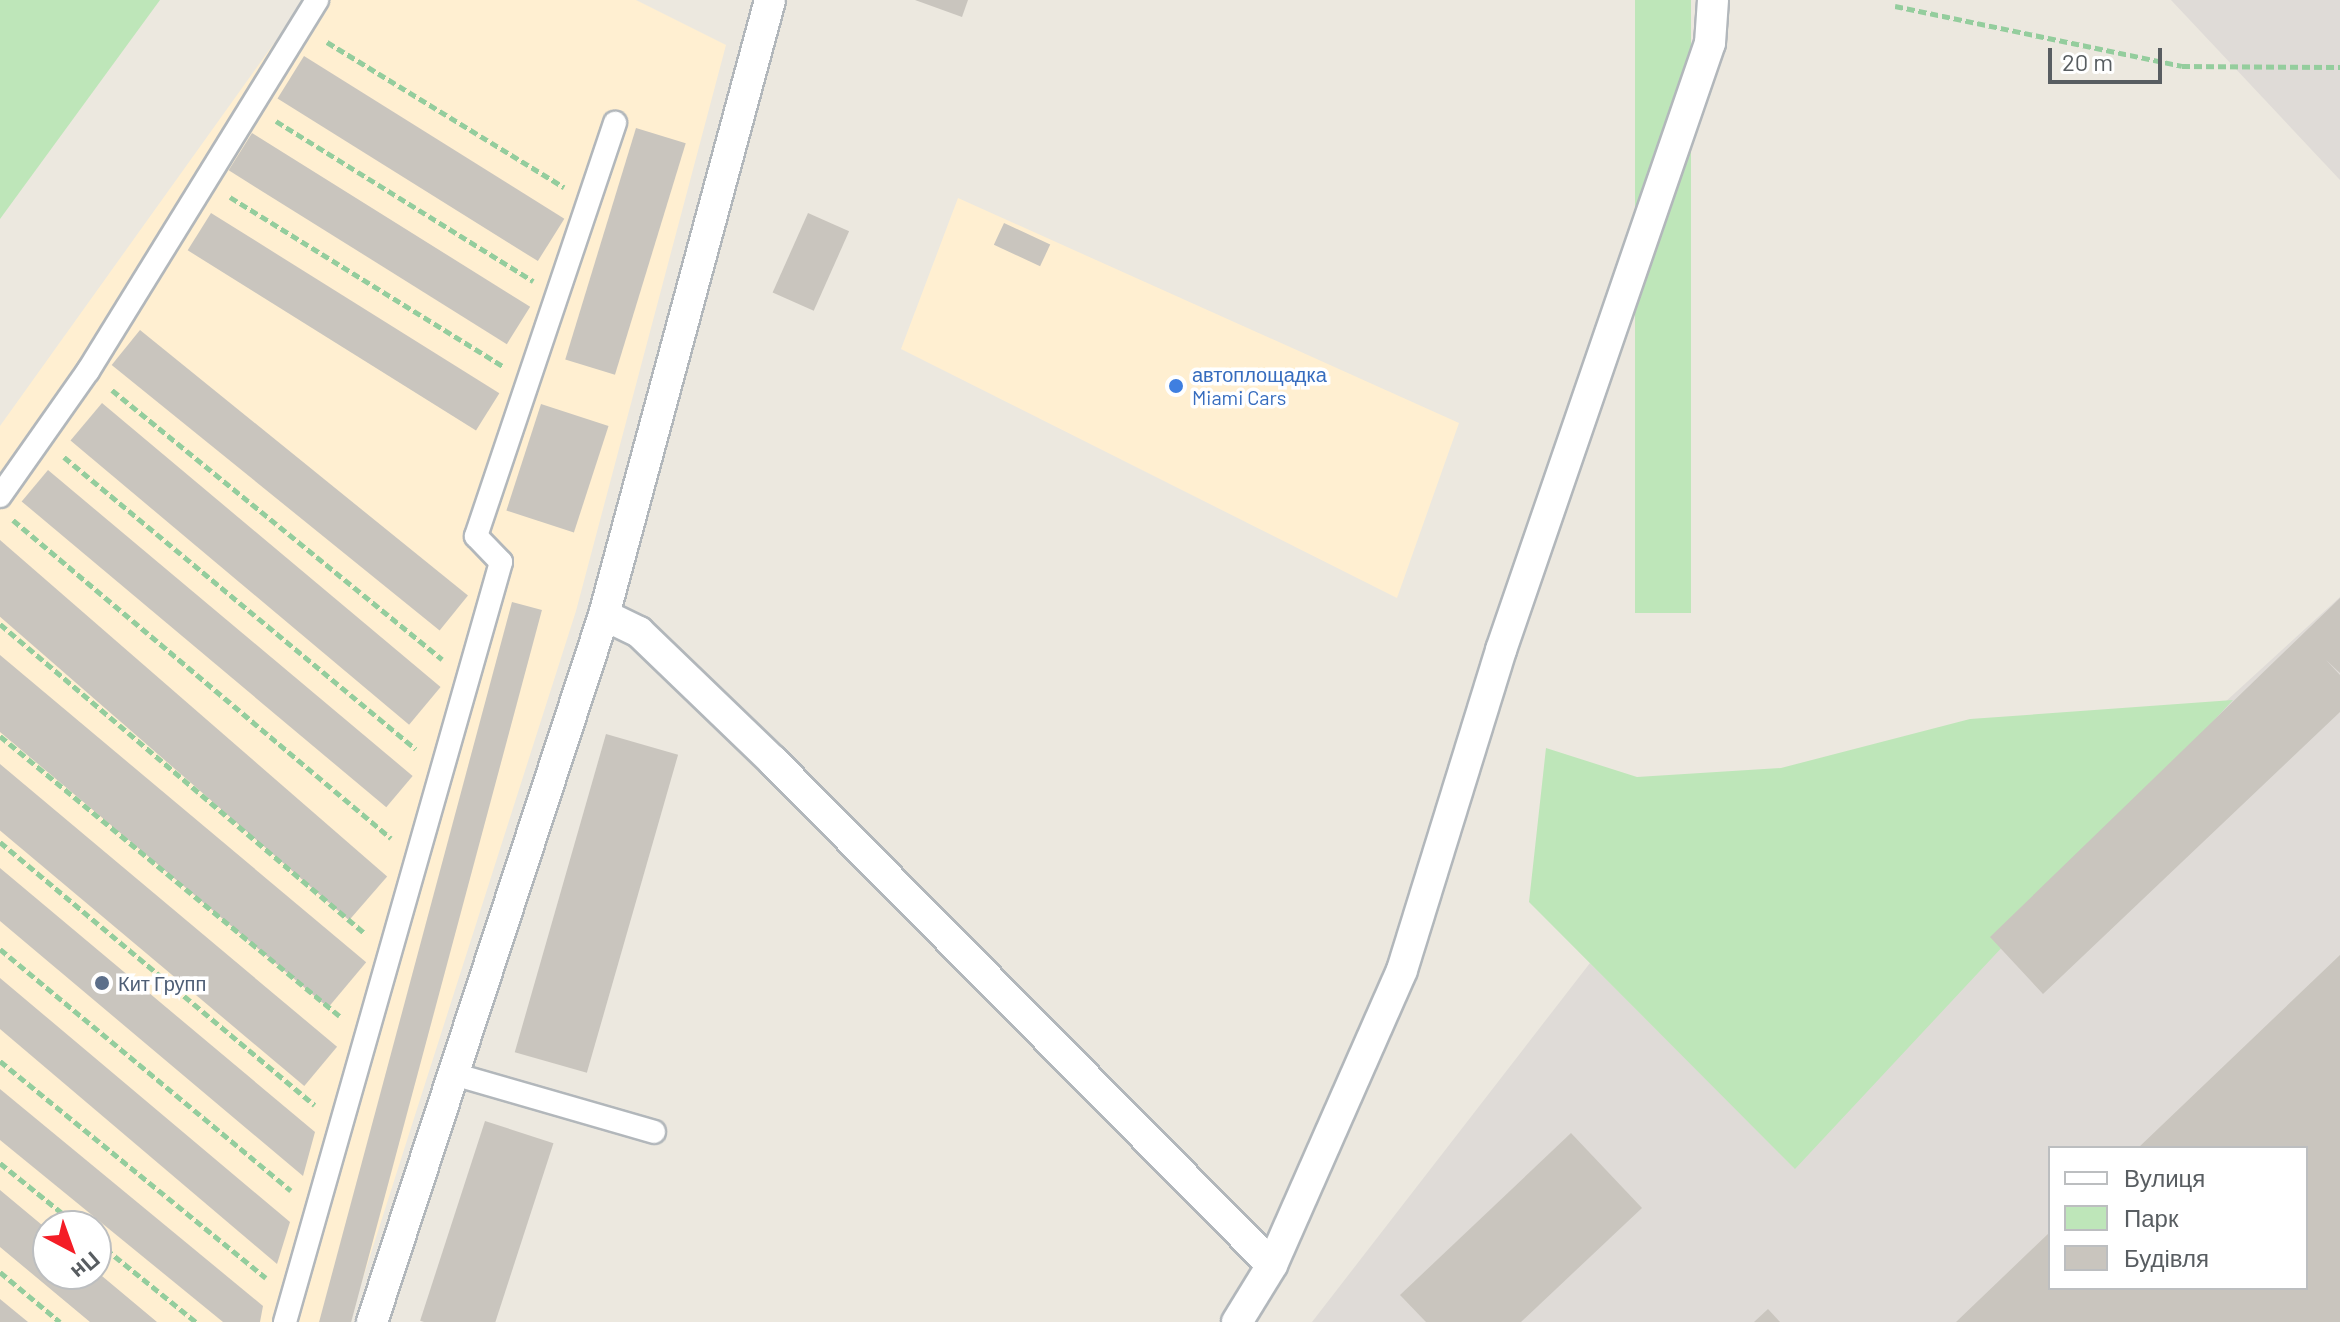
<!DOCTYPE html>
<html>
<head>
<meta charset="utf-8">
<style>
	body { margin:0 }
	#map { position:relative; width:2340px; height:1322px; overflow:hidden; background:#ece8df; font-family:Barlow,sans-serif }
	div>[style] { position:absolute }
	.commercial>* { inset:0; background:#ffefd1 }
	.industrial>* { inset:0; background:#dfdbd7 }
	.green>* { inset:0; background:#bee6b9; transform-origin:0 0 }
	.building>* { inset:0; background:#c9c5be; transform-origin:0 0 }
	.path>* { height:5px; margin-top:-2.5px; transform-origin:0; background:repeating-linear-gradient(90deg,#94cd9d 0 8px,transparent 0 12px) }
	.roads { filter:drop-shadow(2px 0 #b2b7bb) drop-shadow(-2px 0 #b2b7bb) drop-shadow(0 2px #b2b7bb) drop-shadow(0 -2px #b2b7bb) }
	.pedestrian>* { height:22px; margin:-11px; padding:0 11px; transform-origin:11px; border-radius:11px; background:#fff }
	.minor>* { height:30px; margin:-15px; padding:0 15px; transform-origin:15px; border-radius:15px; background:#fff }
	.dots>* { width:22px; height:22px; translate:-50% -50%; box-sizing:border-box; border:4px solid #fff; border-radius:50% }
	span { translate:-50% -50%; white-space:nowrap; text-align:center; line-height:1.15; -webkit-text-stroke:7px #fff; paint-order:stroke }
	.shop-label { font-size:20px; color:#366cbe }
	.left { translate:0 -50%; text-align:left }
	.service-label { font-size:20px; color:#4e5e75 }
	.legend { position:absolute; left:2048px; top:1146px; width:260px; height:144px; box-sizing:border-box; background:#fff; border:2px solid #bcbec0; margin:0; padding:10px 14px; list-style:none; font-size:24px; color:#585d61 }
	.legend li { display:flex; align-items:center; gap:16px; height:40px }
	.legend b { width:40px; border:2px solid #bcbec0 }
	.north { position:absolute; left:32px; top:1210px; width:80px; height:80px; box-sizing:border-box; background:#fff; border:2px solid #bcbec0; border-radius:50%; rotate:139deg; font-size:22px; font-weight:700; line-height:32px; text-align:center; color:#585d61 }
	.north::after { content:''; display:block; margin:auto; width:28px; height:36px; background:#f41d26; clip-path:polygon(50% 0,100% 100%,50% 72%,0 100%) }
	.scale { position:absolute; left:2048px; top:48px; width:114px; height:36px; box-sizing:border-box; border:4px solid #585d61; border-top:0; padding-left:10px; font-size:24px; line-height:28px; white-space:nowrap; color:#585d61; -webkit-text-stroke:6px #fff; paint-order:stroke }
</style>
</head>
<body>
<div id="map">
	<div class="commercial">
		<div style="clip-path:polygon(evenodd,305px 0,636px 0,726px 45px,576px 611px,349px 1322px,0 1322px,0 426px,305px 0,48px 1226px,96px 1226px,96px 1274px,48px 1274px,48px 1226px)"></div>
		<div style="clip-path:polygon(958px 198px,1459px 423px,1397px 598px,901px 349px)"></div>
	</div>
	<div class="industrial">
		<div style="clip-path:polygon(2171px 0,2340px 0,2340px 180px)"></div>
		<div style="clip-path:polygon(evenodd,2340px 597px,2340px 1322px,1312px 1322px,1590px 963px,1757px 1130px,2340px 597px,2050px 1148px,2306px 1148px,2306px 1288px,2050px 1288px,2050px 1148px)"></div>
	</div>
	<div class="green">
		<div style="clip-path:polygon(0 0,160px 0,0 219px)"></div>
		<div style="left:1635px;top:0;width:56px;height:613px"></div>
		<div style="clip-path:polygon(2233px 700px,1795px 1169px,1529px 902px,1546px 748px,1637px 777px,1781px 768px,1970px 719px)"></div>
	</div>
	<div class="building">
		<div style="clip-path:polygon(915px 0,968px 0,962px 17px)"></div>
		<div style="left:304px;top:56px;width:307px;height:50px;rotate:32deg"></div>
		<div style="left:636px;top:128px;width:52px;height:242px;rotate:17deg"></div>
		<div style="left:252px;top:133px;width:328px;height:44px;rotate:32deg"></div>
		<div style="left:211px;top:213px;width:340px;height:44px;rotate:32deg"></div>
		<div style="left:808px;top:213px;width:45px;height:87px;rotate:24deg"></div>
		<div style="left:1004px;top:223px;width:51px;height:24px;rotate:25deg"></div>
		<div style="left:140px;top:330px;width:422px;height:45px;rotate:39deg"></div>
		<div style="left:102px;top:403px;width:442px;height:49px;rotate:40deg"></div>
		<div style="left:541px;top:404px;width:71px;height:112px;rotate:18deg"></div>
		<div style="left:48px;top:470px;width:476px;height:41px;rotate:40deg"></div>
		<div style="left:0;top:540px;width:513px;height:58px;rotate:41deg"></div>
		<div style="clip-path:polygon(2340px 598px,2340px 673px,2326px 660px,2340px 675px,2340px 712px,2043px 994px,1990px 937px)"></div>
		<div style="left:512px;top:602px;width:31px;height:751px;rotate:15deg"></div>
		<div style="left:0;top:655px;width:478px;height:59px;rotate:40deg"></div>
		<div style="left:606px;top:734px;width:75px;height:331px;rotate:16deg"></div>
		<div style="left:0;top:764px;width:440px;height:51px;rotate:40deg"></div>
		<div style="clip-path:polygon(0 868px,315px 1132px,303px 1176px,0 921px)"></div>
		<div style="clip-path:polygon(2340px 955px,2340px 1322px,1956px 1322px,2050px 1232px,2050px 1288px,2306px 1288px,2306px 1148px,2138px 1148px)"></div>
		<div style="clip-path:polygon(0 978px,290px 1222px,277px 1264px,0 1029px)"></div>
		<div style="clip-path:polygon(0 1089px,263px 1306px,260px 1322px,223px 1322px,0 1140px)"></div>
		<div style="left:485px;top:1121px;width:72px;height:210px;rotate:18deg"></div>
		<div style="clip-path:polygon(1571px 1133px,1642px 1208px,1521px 1322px,1426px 1322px,1400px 1295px)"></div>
		<div style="clip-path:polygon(0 1190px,48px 1230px,48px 1274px,96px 1271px,157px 1322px,90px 1322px,0 1247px)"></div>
		<div style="clip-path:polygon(0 1299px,28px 1322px,0 1322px)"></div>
		<div style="clip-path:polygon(1768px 1309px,1780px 1322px,1754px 1322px)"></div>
	</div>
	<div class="path">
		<div style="left:1895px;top:6px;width:293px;rotate:11.8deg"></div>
		<div style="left:2182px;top:66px;width:158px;rotate:0.4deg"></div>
		<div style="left:327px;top:42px;width:278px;rotate:31.5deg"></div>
		<div style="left:276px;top:121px;width:303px;rotate:31.9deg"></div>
		<div style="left:230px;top:197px;width:322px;rotate:31.8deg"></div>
		<div style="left:112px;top:390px;width:426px;rotate:39.2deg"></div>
		<div style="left:64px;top:457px;width:457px;rotate:39.7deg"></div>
		<div style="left:13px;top:520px;width:494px;rotate:40.1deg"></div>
		<div style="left:0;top:624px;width:477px;rotate:40.3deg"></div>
		<div style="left:0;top:736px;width:440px;rotate:39.5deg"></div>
		<div style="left:0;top:842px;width:410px;rotate:39.9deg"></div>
		<div style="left:0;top:949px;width:378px;rotate:39.7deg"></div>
		<div style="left:0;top:1061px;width:343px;rotate:39.2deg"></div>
		<div style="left:0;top:1163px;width:100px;rotate:38.9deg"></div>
		<div style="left:96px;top:1241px;width:129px;rotate:39deg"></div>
		<div style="left:0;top:1272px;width:78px;rotate:39.8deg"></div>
	</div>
	<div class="roads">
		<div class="pedestrian">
			<div style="left:0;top:496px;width:153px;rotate:-54.9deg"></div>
			<div style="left:88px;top:371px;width:436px;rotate:-58.3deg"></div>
			<div style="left:457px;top:1075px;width:205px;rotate:16.1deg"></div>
			<div style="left:285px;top:1322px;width:790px;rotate:-74.13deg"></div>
			<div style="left:501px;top:562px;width:36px;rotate:-134deg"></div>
			<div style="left:476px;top:536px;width:436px;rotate:-71.4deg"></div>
		</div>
		<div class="minor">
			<div style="left:604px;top:615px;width:39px;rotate:26deg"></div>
			<div style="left:639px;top:632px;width:186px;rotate:43.9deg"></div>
			<div style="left:773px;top:761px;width:709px;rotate:45.29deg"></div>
			<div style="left:372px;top:1322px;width:744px;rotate:-71.83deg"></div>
			<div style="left:604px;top:615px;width:637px;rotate:-74.89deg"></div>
			<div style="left:1237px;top:1322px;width:67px;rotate:-58.4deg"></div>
			<div style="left:1272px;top:1265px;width:322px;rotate:-66.2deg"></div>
			<div style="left:1402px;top:970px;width:335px;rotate:-72.8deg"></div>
			<div style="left:1501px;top:650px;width:642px;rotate:-71deg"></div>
			<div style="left:1710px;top:43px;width:43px;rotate:-86deg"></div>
		</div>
	</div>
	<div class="dots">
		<div style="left:1176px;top:386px;background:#3f7fe0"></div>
		<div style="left:102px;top:983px;background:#5c6f8a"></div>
	</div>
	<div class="shop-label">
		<span class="left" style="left:1192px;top:386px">автоплощадка<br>Miami Cars</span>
	</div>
	<div class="service-label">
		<span class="left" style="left:118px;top:983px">Кит Групп</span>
	</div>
	<ul class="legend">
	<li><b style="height:10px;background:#fff"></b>Вулиця</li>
	<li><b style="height:22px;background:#bee6b9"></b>Парк</li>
	<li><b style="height:22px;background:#c9c5be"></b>Будівля</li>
	</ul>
	<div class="north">Пн</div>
	<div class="scale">20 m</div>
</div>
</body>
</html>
